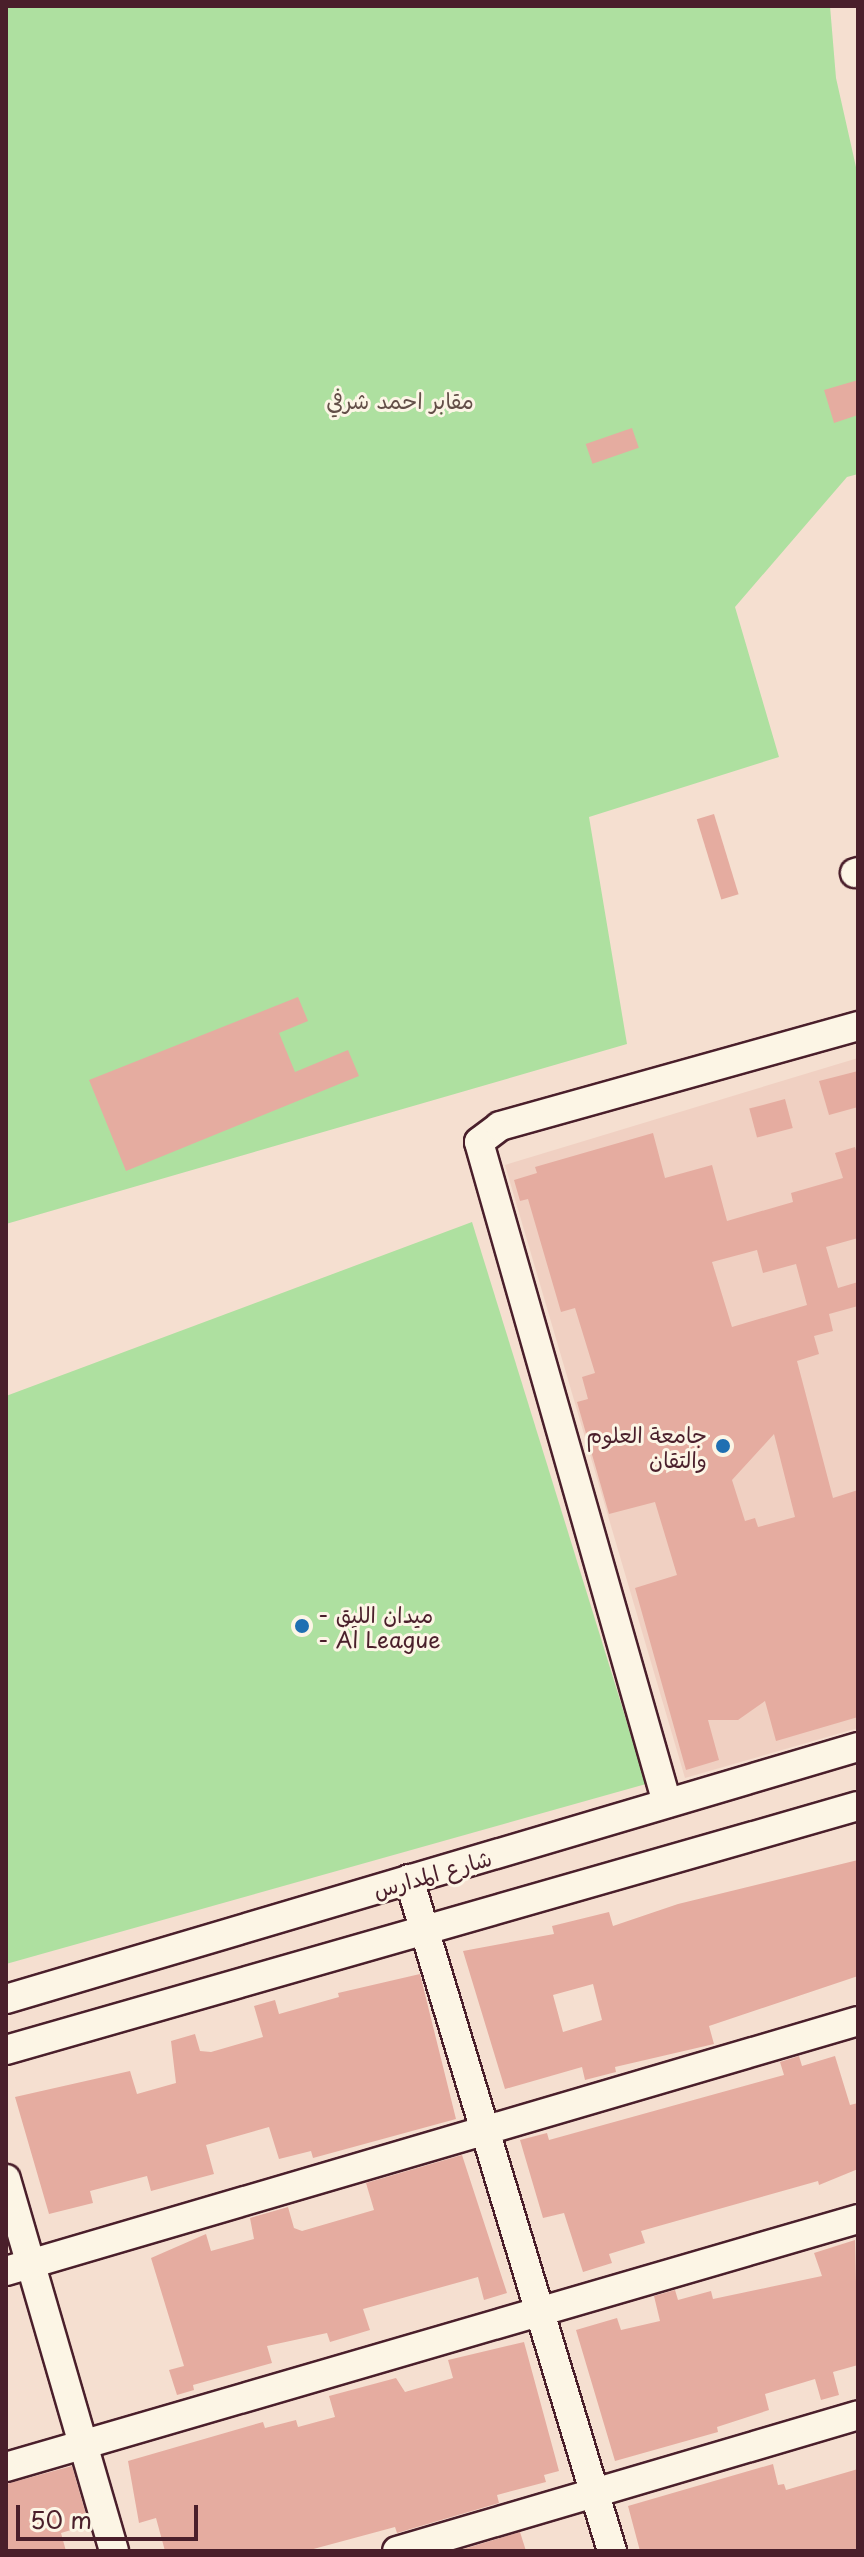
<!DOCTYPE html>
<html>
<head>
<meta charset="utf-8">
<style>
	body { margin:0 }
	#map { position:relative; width:864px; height:2557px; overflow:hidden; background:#f5dfd0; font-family:"Playpen Sans","Playpen Sans Arabic",sans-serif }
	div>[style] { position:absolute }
	.built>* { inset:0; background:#f0d0c2 }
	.green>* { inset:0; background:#aee0a0 }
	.building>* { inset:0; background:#e5aca0; transform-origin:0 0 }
	.roads { filter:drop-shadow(2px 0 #4a1f2b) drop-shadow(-2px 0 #4a1f2b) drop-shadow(0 2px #4a1f2b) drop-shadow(0 -2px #4a1f2b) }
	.minor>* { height:28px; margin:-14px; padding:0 14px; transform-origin:14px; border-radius:14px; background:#fcf5e5 }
	.dots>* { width:22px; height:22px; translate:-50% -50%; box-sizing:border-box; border:4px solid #fcf5e5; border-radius:50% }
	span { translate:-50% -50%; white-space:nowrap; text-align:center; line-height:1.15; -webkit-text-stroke:6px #fcf5e5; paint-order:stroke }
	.park-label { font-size:22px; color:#634f48 }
	.poi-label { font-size:22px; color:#4a1f2b }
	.right { translate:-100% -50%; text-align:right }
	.left { translate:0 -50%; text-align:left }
	.street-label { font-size:22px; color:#4a1f2b }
	.frame { position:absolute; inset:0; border:8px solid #4a1f2b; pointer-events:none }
	.scale { position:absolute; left:16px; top:2505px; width:182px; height:36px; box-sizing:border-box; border:4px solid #4a1f2b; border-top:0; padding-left:10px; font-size:24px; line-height:28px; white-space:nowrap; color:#4a1f2b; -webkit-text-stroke:6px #fcf5e5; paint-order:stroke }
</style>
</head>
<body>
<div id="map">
	<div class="built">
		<div style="clip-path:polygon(858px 1058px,858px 1728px,685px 1778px,505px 1165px)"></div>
	</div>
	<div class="green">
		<div style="clip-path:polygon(6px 6px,830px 6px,836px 78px,858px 176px,858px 474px,847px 477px,735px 607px,779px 757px,589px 817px,627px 1044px,6px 1224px)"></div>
		<div style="clip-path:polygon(472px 1222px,646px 1784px,6px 1964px,6px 1396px)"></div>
	</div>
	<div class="building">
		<div style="clip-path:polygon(858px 380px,858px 415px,834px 423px,824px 390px)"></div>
		<div style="left:632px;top:428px;width:21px;height:49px;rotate:71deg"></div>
		<div style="left:714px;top:814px;width:84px;height:18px;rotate:73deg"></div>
		<div style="clip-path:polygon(298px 997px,308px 1021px,279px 1033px,295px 1072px,348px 1050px,359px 1076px,126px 1171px,89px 1080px)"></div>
		<div style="clip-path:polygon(858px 1071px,858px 1107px,829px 1115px,819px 1081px)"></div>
		<div style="left:785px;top:1099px;width:30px;height:37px;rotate:75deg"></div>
		<div style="clip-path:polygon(evenodd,653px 1133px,665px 1178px,712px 1165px,727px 1221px,793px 1202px,791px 1193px,843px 1178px,835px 1153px,855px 1147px,858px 1158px,858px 1238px,826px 1247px,838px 1288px,858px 1282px,858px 1306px,829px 1314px,833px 1331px,814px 1336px,819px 1354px,797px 1361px,833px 1498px,858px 1490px,858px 1717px,776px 1741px,765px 1701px,738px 1720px,708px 1720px,719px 1760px,686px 1770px,635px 1588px,677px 1575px,655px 1502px,609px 1514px,577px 1402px,588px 1399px,582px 1377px,595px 1373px,575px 1308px,561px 1312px,528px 1199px,520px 1201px,514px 1180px,537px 1173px,535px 1167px,653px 1133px,757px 1250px,763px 1273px,796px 1264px,807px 1305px,732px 1327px,712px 1262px,757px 1250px,653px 1133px,774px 1434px,795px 1517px,758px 1527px,755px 1518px,745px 1521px,732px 1480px,774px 1434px)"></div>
		<div style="clip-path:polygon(evenodd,858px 1860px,858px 1976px,709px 2026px,714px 2044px,615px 2067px,616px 2072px,585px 2080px,582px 2067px,505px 2089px,463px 1951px,554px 1934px,552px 1926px,609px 1912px,613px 1926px,678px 1904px,858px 1860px,593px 1984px,602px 2020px,563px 2032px,553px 1995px,593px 1984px)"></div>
		<div style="clip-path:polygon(420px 1974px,456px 2119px,313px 2158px,311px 2151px,279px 2159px,269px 2127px,206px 2145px,214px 2174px,151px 2191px,147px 2176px,90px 2191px,93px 2203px,49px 2214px,15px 2097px,130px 2071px,137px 2094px,176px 2083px,171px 2041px,195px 2034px,200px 2051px,211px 2052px,263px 2037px,254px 2006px,275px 2000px,279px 2014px,339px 1997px,338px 1993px)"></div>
		<div style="clip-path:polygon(799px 2056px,802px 2066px,835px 2056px,850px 2105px,858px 2103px,858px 2169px,819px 2185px,818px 2181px,641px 2231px,645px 2243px,609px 2254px,612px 2263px,583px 2272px,564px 2213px,543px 2218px,520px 2140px,547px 2133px,549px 2140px,784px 2075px,780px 2062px)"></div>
		<div style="clip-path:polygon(462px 2155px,507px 2293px,484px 2300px,478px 2277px,363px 2309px,370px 2330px,330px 2342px,327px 2333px,267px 2346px,272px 2363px,193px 2385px,194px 2390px,177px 2395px,169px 2370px,184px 2366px,151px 2258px,206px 2234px,211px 2251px,254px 2239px,250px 2218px,288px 2207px,294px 2228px,302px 2231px,374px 2210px,366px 2183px)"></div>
		<div style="clip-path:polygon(855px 2240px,858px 2365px,833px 2372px,839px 2395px,821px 2400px,815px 2379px,765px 2394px,769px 2410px,717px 2427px,718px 2432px,615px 2461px,576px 2330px,617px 2318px,621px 2330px,660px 2321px,654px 2296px,675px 2290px,678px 2300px,711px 2291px,713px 2299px,822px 2276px,814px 2253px)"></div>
		<div style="clip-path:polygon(524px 2342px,559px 2471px,544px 2475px,546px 2482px,497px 2495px,499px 2503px,397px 2533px,395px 2527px,306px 2551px,165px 2551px,156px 2518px,139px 2523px,128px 2461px,263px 2422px,265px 2428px,296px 2420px,298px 2427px,335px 2417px,329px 2396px,396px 2378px,405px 2392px,453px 2378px,448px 2360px)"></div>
		<div style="clip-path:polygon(773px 2464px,778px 2485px,784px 2484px,786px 2490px,858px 2469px,858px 2551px,640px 2551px,628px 2506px)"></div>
		<div style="clip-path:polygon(72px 2466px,87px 2518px,81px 2527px,61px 2533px,66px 2551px,6px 2551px,6px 2484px)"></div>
		<div style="clip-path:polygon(520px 2532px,526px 2551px,460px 2551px,460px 2550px)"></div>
	</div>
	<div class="roads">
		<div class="minor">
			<div style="left:855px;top:873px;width:3px;rotate:-18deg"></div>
			<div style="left:667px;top:1803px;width:687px;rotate:-105.88deg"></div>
			<div style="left:479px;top:1142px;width:26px;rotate:-37deg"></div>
			<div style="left:500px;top:1126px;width:372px;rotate:-15.6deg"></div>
			<div style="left:409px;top:1879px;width:702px;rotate:73.19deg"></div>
			<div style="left:6px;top:1999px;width:888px;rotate:-16.48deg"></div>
			<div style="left:6px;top:2050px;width:886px;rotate:-15.98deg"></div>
			<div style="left:6px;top:2179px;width:387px;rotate:73.8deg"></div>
			<div style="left:6px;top:2271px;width:888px;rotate:-16.35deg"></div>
			<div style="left:6px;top:2467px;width:887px;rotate:-16.23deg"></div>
			<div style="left:397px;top:2551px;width:481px;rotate:-16.4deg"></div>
		</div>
	</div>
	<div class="dots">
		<div style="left:723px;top:1446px;background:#1f6fb2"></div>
		<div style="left:302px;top:1626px;background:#1f6fb2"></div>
	</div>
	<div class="park-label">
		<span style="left:400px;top:400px">مقابر احمد شرفي</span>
	</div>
	<div class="poi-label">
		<span class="right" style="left:707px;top:1446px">جامعة العلوم<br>والتقان</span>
		<span class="left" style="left:318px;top:1626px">- ميدان الليق<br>- Al League</span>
	</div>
	<div class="street-label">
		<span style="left:432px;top:1873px;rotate:-16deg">شارع المدارس</span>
	</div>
	<div class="frame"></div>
	<div class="scale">50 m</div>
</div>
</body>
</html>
